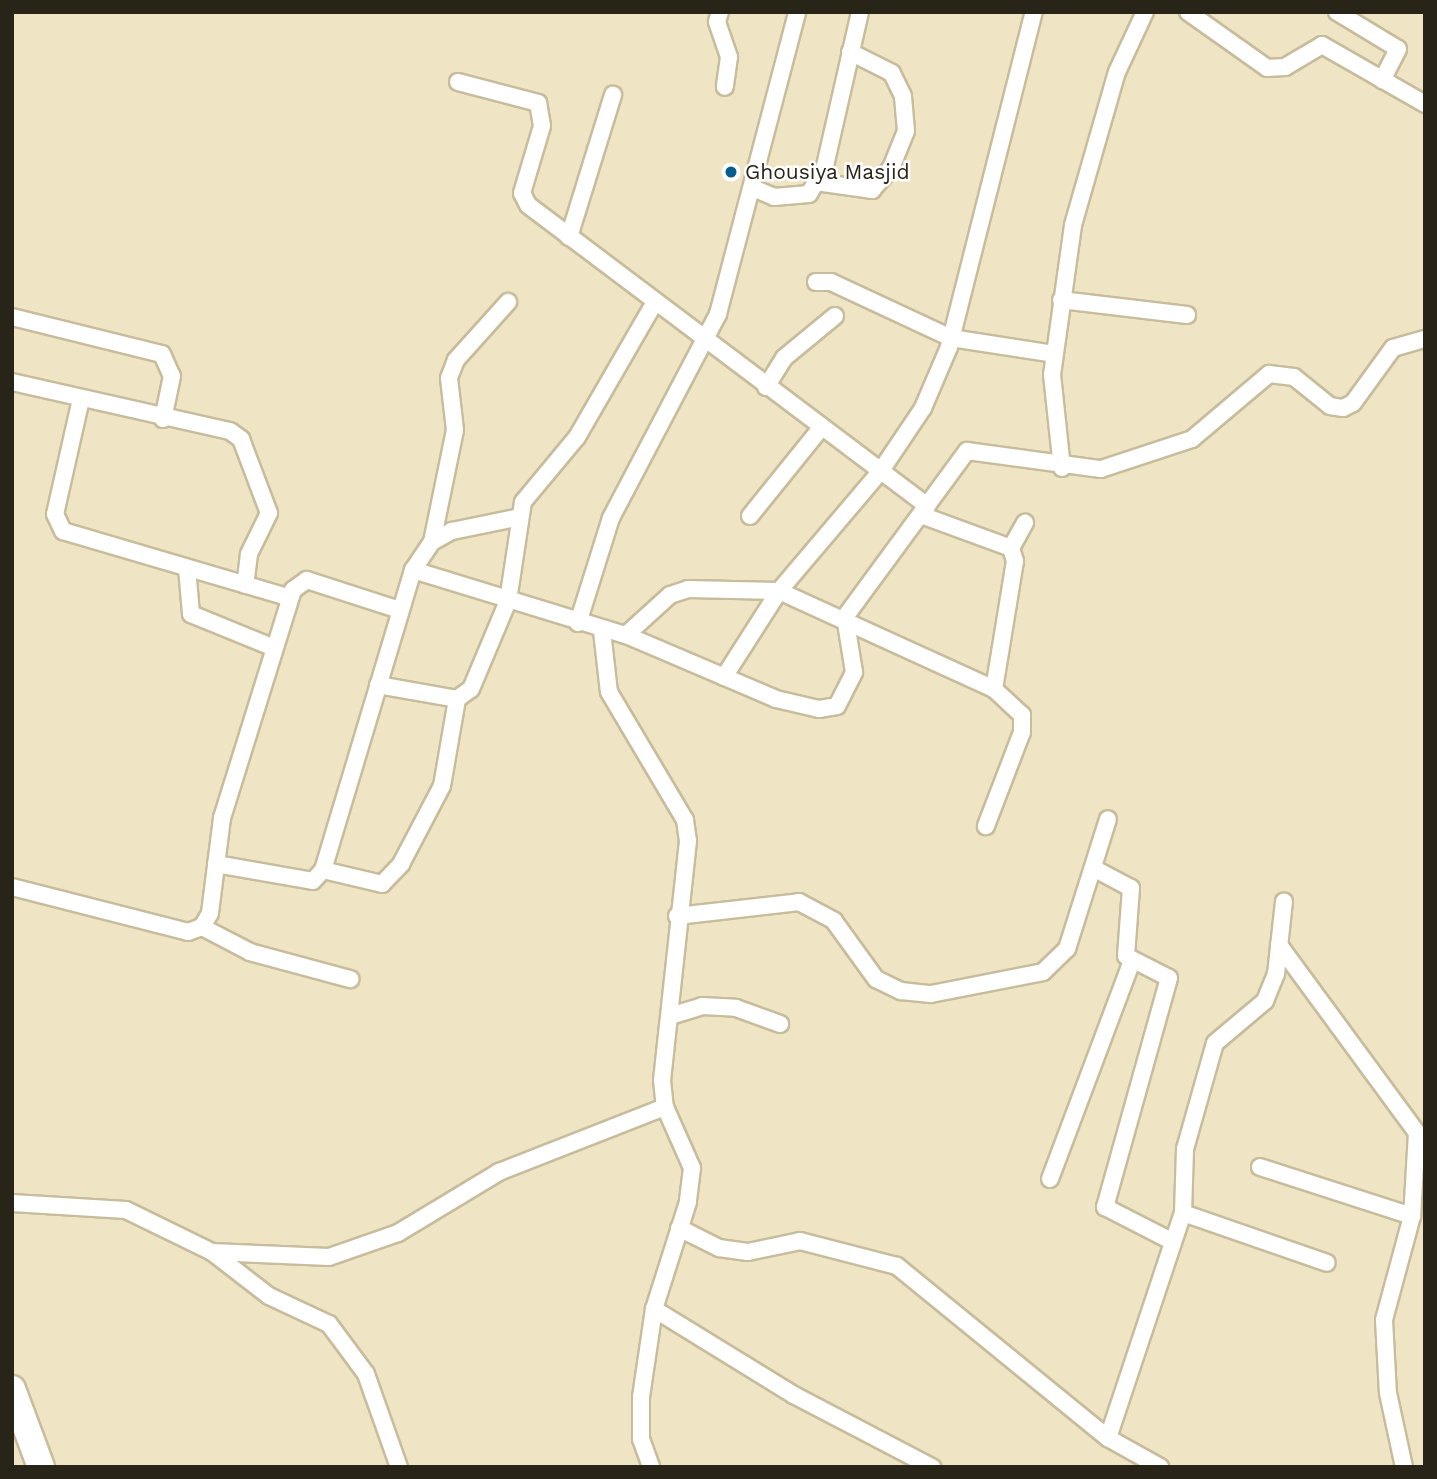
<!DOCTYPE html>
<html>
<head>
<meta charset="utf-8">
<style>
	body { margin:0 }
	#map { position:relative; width:1437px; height:1479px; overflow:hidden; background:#efe4c3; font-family:"Work Sans",sans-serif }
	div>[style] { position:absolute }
	.roads { filter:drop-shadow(2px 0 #c7bc9c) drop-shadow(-2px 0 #c7bc9c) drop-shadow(0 2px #c7bc9c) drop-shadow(0 -2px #c7bc9c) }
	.street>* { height:16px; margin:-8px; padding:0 8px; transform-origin:8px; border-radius:8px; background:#fff }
	.primary>* { height:26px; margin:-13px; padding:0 13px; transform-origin:13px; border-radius:13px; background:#fff }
	.dots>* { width:19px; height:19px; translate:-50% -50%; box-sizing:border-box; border:4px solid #fff; border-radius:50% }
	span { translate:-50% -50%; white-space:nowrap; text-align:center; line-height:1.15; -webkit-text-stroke:5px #fff; paint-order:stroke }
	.poi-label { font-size:21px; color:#282418 }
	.left { translate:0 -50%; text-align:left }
	.frame { position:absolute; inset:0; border:14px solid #282418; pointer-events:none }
</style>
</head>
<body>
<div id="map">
	<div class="roads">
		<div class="street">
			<div style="left:720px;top:12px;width:10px;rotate:107deg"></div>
			<div style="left:717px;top:22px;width:37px;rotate:71deg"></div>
			<div style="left:729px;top:57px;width:30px;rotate:98deg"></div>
			<div style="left:1188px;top:12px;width:97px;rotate:35.3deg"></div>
			<div style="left:1267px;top:68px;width:18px;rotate:-3deg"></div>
			<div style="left:1285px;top:67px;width:43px;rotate:-30.7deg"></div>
			<div style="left:1322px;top:45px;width:119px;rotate:29.8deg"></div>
			<div style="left:1337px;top:12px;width:71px;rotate:31.2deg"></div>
			<div style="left:1398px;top:49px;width:35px;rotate:117deg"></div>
			<div style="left:458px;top:82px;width:83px;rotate:14.7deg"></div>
			<div style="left:538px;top:103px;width:23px;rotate:80deg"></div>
			<div style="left:542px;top:126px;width:70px;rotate:106.6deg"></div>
			<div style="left:522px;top:193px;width:13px;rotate:63deg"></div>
			<div style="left:528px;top:205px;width:500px;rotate:37deg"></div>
			<div style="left:816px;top:182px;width:57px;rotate:8.1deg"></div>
			<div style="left:872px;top:190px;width:29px;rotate:-49deg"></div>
			<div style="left:891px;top:168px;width:40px;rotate:-68deg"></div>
			<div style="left:906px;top:131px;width:35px;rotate:-95deg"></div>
			<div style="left:903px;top:96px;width:25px;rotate:-116deg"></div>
			<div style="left:892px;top:73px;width:47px;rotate:-153.4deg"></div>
			<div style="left:753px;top:188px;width:23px;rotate:23deg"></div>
			<div style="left:774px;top:197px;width:35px;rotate:-5deg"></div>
			<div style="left:809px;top:194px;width:32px;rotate:-60deg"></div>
			<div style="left:825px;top:166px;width:158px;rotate:-77.2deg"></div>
			<div style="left:569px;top:237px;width:149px;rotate:-72.8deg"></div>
			<div style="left:816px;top:282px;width:15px"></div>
			<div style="left:831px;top:282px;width:132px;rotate:25deg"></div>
			<div style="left:951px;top:338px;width:104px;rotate:8.8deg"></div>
			<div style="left:1061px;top:300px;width:127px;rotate:6.8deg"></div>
			<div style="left:12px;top:317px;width:154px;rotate:13.9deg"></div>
			<div style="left:162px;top:354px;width:24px;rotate:66deg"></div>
			<div style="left:172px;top:376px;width:44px;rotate:101.8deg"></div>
			<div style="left:12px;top:382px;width:223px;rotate:12.7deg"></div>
			<div style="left:230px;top:431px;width:14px;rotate:36deg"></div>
			<div style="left:241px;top:439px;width:79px;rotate:69.3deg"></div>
			<div style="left:269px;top:513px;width:46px;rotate:116deg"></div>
			<div style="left:249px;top:554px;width:31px;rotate:97deg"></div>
			<div style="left:766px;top:387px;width:34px;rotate:-58deg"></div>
			<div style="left:784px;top:358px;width:66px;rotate:-39.5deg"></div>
			<div style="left:81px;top:399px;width:118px;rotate:102.7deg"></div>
			<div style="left:55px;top:514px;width:19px;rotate:65deg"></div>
			<div style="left:63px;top:531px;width:237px;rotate:16.4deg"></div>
			<div style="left:1062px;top:468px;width:94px;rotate:-96.1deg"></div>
			<div style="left:1052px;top:375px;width:151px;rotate:-82deg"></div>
			<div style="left:1073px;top:225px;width:159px;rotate:-74deg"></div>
			<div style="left:1117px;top:72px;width:66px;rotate:-65deg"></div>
			<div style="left:921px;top:515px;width:96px;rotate:20.1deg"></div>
			<div style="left:1011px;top:548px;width:14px;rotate:73deg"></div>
			<div style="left:1015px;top:561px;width:130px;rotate:99.3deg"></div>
			<div style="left:750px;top:516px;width:113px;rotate:-51.1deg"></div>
			<div style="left:432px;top:542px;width:114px;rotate:-78.4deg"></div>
			<div style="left:455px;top:430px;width:52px;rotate:-96.6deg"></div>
			<div style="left:449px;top:378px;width:19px;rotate:-69deg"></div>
			<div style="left:456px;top:360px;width:78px;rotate:-48.1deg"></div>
			<div style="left:1011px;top:548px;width:29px;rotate:-61deg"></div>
			<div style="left:187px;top:568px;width:46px;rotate:85deg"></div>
			<div style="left:191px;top:614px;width:87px;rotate:22.2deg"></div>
			<div style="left:413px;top:570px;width:223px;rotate:17deg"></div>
			<div style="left:626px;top:635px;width:163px;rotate:23.1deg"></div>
			<div style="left:776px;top:699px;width:44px;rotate:13.1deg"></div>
			<div style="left:819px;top:709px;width:18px;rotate:-9deg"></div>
			<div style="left:837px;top:706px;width:38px;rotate:-63deg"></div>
			<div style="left:854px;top:672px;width:56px;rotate:-99.3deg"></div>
			<div style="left:845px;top:617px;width:206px;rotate:-53.7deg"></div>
			<div style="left:967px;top:451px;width:135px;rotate:7.7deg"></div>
			<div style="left:1101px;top:469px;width:96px;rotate:-18.2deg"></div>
			<div style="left:1192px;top:439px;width:101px;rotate:-40.2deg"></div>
			<div style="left:1269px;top:374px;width:25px;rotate:7deg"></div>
			<div style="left:1294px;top:377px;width:46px;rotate:38.9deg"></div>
			<div style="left:1330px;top:406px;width:13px;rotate:9deg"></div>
			<div style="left:1343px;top:408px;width:11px;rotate:-27deg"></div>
			<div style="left:1353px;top:403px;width:68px;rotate:-54deg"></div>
			<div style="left:1393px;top:348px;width:33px;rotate:-16deg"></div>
			<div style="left:578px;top:623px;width:110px;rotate:-72.6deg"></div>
			<div style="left:611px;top:518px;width:230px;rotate:-62.3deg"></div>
			<div style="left:718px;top:314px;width:312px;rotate:-75.3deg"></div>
			<div style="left:602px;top:631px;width:61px;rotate:83.5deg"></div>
			<div style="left:609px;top:692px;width:149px;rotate:59.3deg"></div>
			<div style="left:685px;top:820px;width:21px;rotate:82deg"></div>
			<div style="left:688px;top:841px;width:240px;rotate:96.2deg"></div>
			<div style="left:662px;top:1080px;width:27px;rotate:84deg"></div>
			<div style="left:665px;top:1107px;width:67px;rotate:66.1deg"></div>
			<div style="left:692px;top:1168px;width:34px;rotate:97deg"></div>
			<div style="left:688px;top:1202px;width:112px;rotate:107.6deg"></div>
			<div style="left:654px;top:1309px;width:89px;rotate:98.4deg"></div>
			<div style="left:641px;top:1397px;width:42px;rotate:90deg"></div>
			<div style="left:641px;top:1439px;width:30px;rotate:70deg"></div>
			<div style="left:626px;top:635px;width:59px;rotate:-42.3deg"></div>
			<div style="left:670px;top:595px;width:19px;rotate:-18deg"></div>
			<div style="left:688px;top:589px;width:91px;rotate:1.3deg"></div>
			<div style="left:779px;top:591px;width:236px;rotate:24.5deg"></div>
			<div style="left:994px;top:689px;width:38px;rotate:43deg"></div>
			<div style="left:1022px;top:715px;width:17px;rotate:90deg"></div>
			<div style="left:1022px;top:732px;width:101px;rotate:111deg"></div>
			<div style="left:724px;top:677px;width:102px;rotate:-57.4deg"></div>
			<div style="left:779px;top:591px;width:156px;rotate:-49.7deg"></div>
			<div style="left:880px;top:472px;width:77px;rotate:-56.1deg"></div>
			<div style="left:923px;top:408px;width:66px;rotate:-66.9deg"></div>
			<div style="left:949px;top:347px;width:346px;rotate:-75.8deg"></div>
			<div style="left:378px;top:685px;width:80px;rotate:10deg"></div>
			<div style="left:457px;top:699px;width:17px;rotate:-36deg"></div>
			<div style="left:471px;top:689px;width:95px;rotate:-67.2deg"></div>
			<div style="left:508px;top:601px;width:100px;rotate:-81.4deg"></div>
			<div style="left:523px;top:502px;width:85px;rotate:-50.3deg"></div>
			<div style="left:577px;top:437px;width:156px;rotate:-60deg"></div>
			<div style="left:216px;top:864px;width:98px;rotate:9.9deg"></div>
			<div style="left:313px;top:881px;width:15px;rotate:-48deg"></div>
			<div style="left:323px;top:870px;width:313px;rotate:-73.3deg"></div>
			<div style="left:413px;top:570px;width:34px;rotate:-56deg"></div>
			<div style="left:432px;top:542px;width:23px;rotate:-29deg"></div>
			<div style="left:452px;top:531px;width:65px;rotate:-11.5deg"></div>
			<div style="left:1093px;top:868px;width:43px;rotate:27.8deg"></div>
			<div style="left:1131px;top:888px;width:68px;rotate:94.2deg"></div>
			<div style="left:1126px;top:956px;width:48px;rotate:27.1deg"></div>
			<div style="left:1169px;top:978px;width:238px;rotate:105.6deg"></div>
			<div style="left:1105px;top:1207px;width:76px;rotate:27.2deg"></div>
			<div style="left:323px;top:870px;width:61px;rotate:13.3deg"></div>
			<div style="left:382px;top:884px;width:28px;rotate:-46deg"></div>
			<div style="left:401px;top:864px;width:88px;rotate:-62.3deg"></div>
			<div style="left:442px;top:786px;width:88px;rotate:-80.2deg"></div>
			<div style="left:12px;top:887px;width:182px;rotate:14.3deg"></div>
			<div style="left:188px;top:932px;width:15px;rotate:-20deg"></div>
			<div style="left:202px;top:927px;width:16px;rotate:-60deg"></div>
			<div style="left:210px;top:913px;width:96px;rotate:-82.8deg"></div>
			<div style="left:222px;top:818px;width:239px;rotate:-72.7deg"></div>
			<div style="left:293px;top:590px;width:17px;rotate:-36deg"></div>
			<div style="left:307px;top:580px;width:98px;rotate:17.9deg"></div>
			<div style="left:677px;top:916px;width:123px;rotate:-6.5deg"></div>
			<div style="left:799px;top:902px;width:40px;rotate:28deg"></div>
			<div style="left:834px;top:921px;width:72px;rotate:54.1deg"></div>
			<div style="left:876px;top:979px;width:28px;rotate:26deg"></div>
			<div style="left:901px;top:991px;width:30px;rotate:6deg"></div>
			<div style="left:931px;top:994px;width:114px;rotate:-11.1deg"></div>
			<div style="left:1043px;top:972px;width:33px;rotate:-44deg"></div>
			<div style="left:1067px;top:949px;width:136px;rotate:-72.5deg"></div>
			<div style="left:202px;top:927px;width:54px;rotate:27.5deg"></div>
			<div style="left:250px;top:952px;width:104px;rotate:15.1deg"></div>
			<div style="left:1279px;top:945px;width:233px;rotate:53.7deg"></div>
			<div style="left:1417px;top:1133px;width:83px;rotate:93.4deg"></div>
			<div style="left:1412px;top:1216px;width:108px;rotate:105.1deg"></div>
			<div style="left:1384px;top:1320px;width:73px;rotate:86.9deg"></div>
			<div style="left:1388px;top:1393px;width:76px;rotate:77.8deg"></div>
			<div style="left:670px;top:1016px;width:34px;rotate:-17deg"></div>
			<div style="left:702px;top:1006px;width:34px;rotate:3deg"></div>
			<div style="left:736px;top:1008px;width:47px;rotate:20deg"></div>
			<div style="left:1260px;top:1167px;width:160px;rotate:17.9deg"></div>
			<div style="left:1050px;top:1179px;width:233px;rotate:-69.4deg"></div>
			<div style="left:12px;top:1203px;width:114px;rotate:3.5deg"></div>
			<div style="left:126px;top:1210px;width:96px;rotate:26deg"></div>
			<div style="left:212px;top:1252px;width:72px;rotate:37.7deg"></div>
			<div style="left:269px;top:1296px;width:66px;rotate:25deg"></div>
			<div style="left:329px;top:1324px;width:62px;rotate:53.5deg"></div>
			<div style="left:366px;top:1374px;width:99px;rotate:70.5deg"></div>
			<div style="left:1183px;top:1213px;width:152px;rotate:19.1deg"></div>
			<div style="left:679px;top:1228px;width:45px;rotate:26.6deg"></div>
			<div style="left:719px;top:1248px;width:29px;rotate:8deg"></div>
			<div style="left:748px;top:1252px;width:53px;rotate:-11.9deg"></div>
			<div style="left:800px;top:1241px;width:100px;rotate:14.5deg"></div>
			<div style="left:897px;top:1266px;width:272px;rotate:39.2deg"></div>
			<div style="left:1108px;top:1438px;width:60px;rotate:29.1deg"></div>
			<div style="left:212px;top:1252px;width:117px;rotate:2.4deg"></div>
			<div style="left:329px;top:1257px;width:73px;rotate:-19.2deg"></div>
			<div style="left:398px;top:1233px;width:118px;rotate:-31.1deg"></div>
			<div style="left:499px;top:1172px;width:178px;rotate:-21.4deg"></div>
			<div style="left:654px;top:1309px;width:164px;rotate:31.6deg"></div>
			<div style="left:794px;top:1395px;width:156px;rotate:27.6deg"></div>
			<div style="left:1108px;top:1438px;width:237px;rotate:-71.6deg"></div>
			<div style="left:1183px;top:1213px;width:64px;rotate:-88.2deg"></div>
			<div style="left:1185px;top:1149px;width:110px;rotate:-74.2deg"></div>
			<div style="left:1215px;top:1043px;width:65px;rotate:-40deg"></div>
			<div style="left:1265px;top:1001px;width:29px;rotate:-68deg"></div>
			<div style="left:1276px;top:974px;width:73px;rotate:-83.7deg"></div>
		</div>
		<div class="primary">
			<div style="left:12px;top:1389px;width:83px;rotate:69.6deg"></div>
		</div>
	</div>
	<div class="dots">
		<div style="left:731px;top:172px;background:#035e8f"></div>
	</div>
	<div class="poi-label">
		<span class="left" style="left:745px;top:172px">Ghousiya Masjid</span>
	</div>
	<div class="frame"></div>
</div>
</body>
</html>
